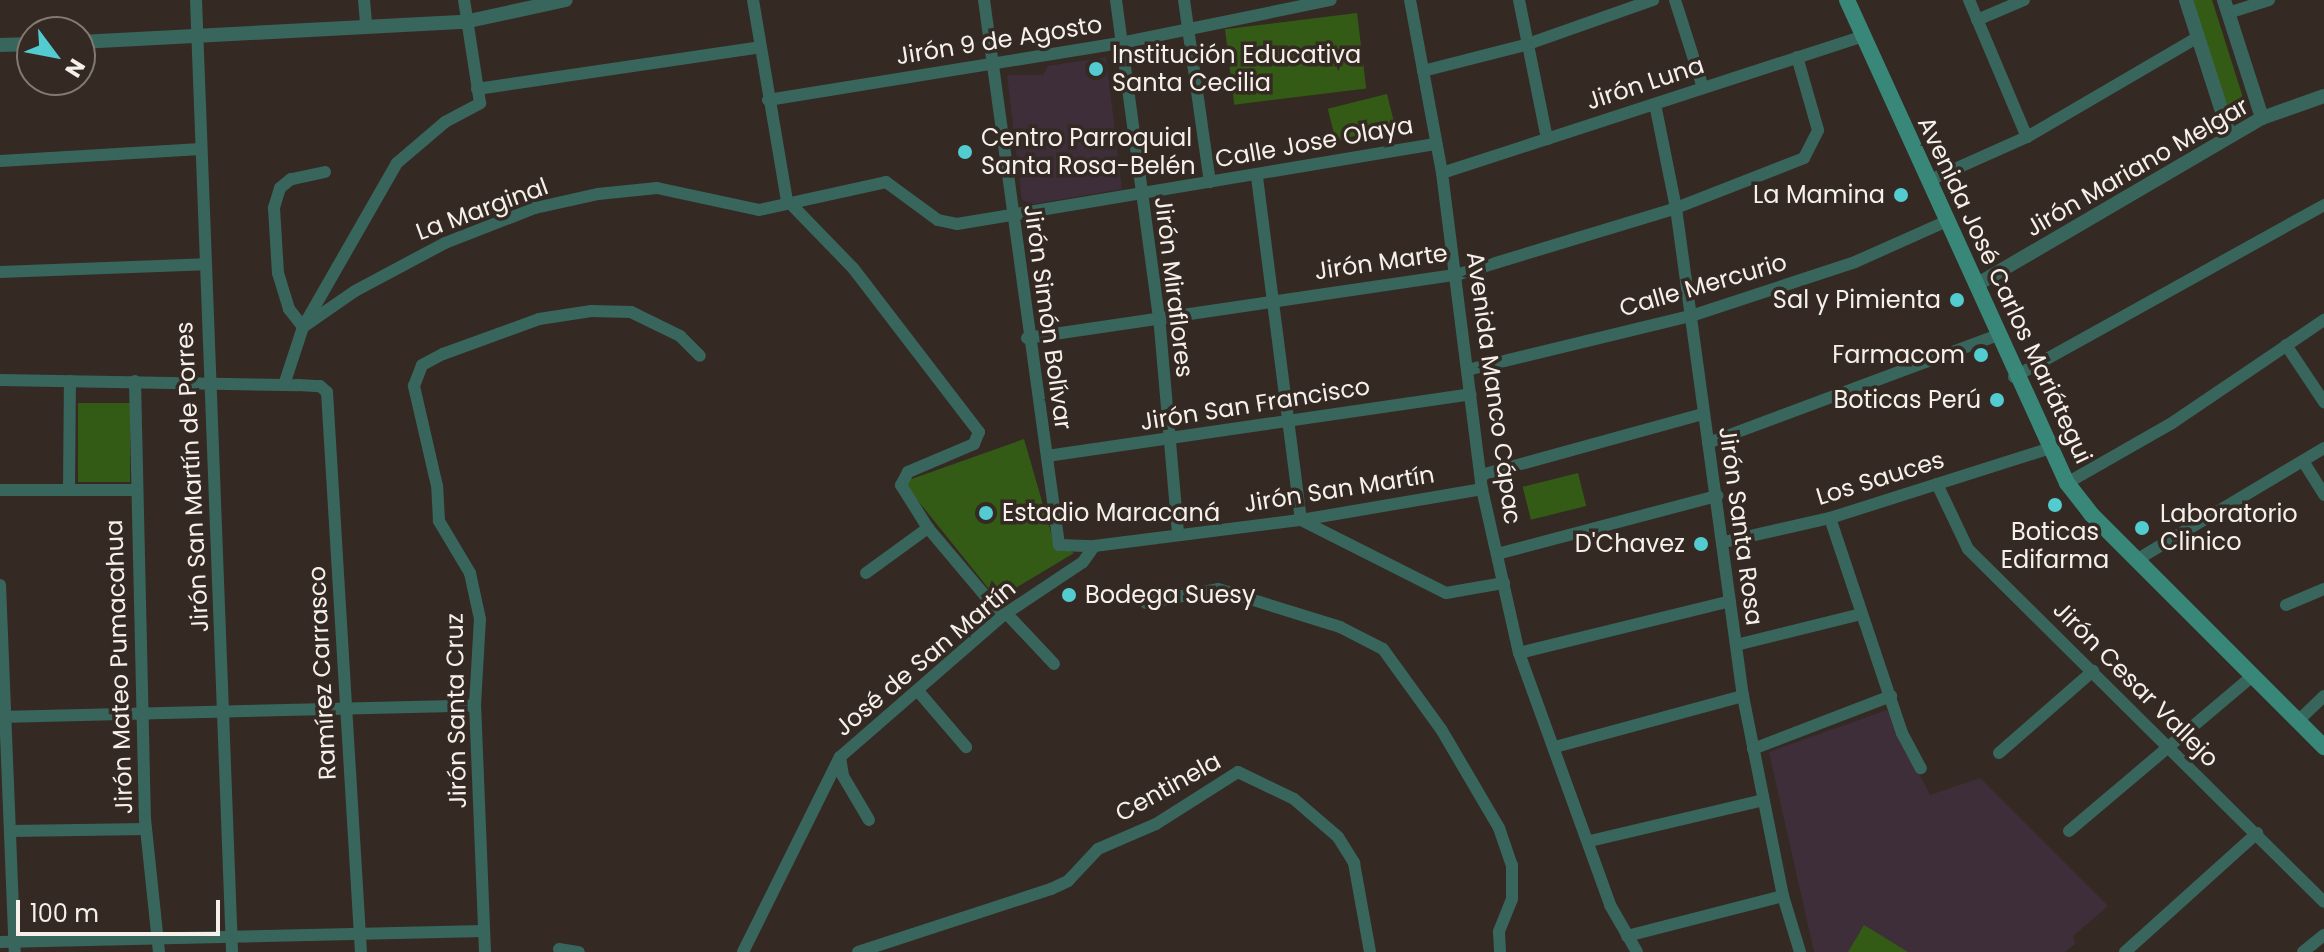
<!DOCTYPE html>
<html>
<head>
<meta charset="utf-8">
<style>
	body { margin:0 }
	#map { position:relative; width:2324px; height:952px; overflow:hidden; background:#342a23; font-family:Poppins,sans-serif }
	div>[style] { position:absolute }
	.education>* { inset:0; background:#3d2e3a }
	.green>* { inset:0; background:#345b15; transform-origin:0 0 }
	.minor>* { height:12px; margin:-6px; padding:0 6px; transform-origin:6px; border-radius:6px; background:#38665d }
	.tertiary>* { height:14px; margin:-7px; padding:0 7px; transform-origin:7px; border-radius:7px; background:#38665d }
	.secondary>* { height:16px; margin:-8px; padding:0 8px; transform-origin:8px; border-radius:8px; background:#388778 }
	.dots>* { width:22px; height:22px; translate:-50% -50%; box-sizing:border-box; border:4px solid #342a23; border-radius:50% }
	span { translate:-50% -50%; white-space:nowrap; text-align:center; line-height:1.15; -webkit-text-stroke:7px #342a23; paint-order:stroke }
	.street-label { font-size:24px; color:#f6f0eb }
	.poi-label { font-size:24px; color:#f6f0eb }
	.left { translate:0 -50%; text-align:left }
	.right { translate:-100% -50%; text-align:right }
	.north { position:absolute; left:16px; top:16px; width:80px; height:80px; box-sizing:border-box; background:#342a23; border:2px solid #827973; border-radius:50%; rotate:122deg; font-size:22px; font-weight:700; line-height:32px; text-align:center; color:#f6f0eb }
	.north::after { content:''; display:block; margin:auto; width:28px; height:36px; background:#52ccd1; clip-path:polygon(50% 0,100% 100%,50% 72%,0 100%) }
	.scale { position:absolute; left:16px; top:900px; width:204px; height:36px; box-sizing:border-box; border:4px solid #f6f0eb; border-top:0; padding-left:10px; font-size:24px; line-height:28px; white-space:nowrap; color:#f6f0eb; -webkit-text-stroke:6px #342a23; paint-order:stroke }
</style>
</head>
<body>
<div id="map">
	<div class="education">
		<div style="clip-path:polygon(1106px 57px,1122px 189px,1033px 204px,1022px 200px,1007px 75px,1043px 75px,1048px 66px)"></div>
		<div style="clip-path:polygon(1887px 710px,1930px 795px,1980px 778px,2108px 906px,2073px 936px,2075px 944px,2065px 952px,1814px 952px,1769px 752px)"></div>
	</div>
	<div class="green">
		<div style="clip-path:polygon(2191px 0,2212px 0,2245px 104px,2240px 110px,2226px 112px)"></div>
		<div style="left:1357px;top:13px;width:76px;height:133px;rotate:83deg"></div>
		<div style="left:1387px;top:94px;width:33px;height:61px;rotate:76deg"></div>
		<div style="left:78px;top:403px;width:52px;height:79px"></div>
		<div style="clip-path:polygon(1024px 439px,1054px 543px,1074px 553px,997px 599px,903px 482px)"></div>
		<div style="left:1578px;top:473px;width:34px;height:57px;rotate:76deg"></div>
		<div style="clip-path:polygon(1864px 925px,1908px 952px,1848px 952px)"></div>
	</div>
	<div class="minor">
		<div style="left:196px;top:0;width:953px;rotate:87.83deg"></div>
		<div style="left:364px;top:0;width:24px;rotate:85deg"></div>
		<div style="left:753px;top:0;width:203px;rotate:80.4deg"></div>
		<div style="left:984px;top:0;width:550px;rotate:82.16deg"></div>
		<div style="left:1059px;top:545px;width:35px;rotate:2deg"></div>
		<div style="left:1094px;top:546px;width:209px;rotate:-7.2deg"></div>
		<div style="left:1301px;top:520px;width:184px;rotate:-9.7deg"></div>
		<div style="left:1116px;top:0;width:319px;rotate:82.3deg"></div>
		<div style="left:1159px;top:316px;width:218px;rotate:85deg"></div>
		<div style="left:1184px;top:0;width:184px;rotate:81.9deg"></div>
		<div style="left:1410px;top:0;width:176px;rotate:79.5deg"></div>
		<div style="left:1442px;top:173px;width:319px;rotate:82.8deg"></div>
		<div style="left:1482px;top:489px;width:168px;rotate:77.3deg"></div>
		<div style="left:1519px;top:653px;width:268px;rotate:70.1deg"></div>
		<div style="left:1610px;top:905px;width:54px;rotate:60.1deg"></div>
		<div style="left:1519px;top:0;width:142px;rotate:78.6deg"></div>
		<div style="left:1675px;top:0;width:92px;rotate:72.3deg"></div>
		<div style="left:1969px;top:0;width:149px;rotate:67.1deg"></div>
		<div style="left:2228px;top:13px;width:43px;rotate:-17.6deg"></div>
		<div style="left:1977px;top:20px;width:51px;rotate:-23.1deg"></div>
		<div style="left:1423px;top:71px;width:105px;rotate:-14.3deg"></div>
		<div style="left:1525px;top:45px;width:136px;rotate:-19.4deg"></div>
		<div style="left:477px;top:89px;width:286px;rotate:-8.4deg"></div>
		<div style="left:768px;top:100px;width:358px;rotate:-9.2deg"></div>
		<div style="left:1121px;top:43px;width:214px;rotate:-11.6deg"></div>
		<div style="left:1655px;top:104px;width:106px;rotate:78.6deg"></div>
		<div style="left:1676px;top:208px;width:493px;rotate:82.2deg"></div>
		<div style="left:1743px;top:696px;width:204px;rotate:78.7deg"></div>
		<div style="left:1783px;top:896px;width:59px;rotate:73.1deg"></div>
		<div style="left:0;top:161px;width:201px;rotate:-3.4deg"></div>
		<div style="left:325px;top:172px;width:35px;rotate:168deg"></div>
		<div style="left:291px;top:179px;width:14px;rotate:141deg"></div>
		<div style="left:280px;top:188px;width:21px;rotate:107deg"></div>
		<div style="left:274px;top:208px;width:65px;rotate:86.5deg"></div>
		<div style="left:278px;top:273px;width:38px;rotate:73deg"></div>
		<div style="left:289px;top:309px;width:23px;rotate:52deg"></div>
		<div style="left:303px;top:327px;width:63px;rotate:-34.7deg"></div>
		<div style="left:355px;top:291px;width:102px;rotate:-28.1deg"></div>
		<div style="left:445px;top:243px;width:97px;rotate:-21.3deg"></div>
		<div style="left:535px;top:208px;width:65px;rotate:-12.5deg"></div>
		<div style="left:598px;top:194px;width:59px;rotate:-5.8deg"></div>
		<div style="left:657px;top:188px;width:104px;rotate:12.2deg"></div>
		<div style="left:759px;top:210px;width:130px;rotate:-12.4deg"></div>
		<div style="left:886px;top:182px;width:64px;rotate:36.2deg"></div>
		<div style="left:938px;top:220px;width:19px;rotate:12deg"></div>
		<div style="left:957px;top:224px;width:486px;rotate:-9.5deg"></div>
		<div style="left:1442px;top:173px;width:443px;rotate:-18deg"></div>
		<div style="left:1257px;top:177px;width:346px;rotate:82.7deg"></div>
		<div style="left:1301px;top:520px;width:162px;rotate:26.7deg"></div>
		<div style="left:1446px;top:593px;width:59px;rotate:-9.8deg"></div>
		<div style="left:1928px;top:181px;width:108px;rotate:-24deg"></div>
		<div style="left:2027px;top:137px;width:198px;rotate:-30.3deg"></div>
		<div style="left:787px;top:200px;width:95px;rotate:45.9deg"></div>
		<div style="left:853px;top:268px;width:207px;rotate:52.5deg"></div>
		<div style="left:979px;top:432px;width:13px;rotate:113deg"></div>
		<div style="left:974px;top:444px;width:72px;rotate:157deg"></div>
		<div style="left:908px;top:472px;width:15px;rotate:118deg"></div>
		<div style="left:901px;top:485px;width:51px;rotate:57.9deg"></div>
		<div style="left:928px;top:528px;width:115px;rotate:49.9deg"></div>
		<div style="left:0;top:272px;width:205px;rotate:-2.2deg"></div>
		<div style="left:1027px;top:338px;width:434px;rotate:-8.4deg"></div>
		<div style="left:1456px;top:275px;width:230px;rotate:-16.9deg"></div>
		<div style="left:1676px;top:208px;width:137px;rotate:-21.3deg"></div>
		<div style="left:1804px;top:158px;width:31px;rotate:-63deg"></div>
		<div style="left:1818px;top:130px;width:76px;rotate:-106deg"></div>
		<div style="left:2286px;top:345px;width:69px;rotate:56.3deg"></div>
		<div style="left:1467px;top:370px;width:230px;rotate:-13.6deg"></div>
		<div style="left:1691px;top:316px;width:173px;rotate:-18.2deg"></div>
		<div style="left:1855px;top:262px;width:98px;rotate:-24deg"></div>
		<div style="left:2014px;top:377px;width:355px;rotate:-29deg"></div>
		<div style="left:0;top:380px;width:298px;rotate:1deg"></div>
		<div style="left:298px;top:385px;width:22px;rotate:3deg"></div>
		<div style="left:320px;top:386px;width:9px;rotate:41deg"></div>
		<div style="left:327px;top:392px;width:561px;rotate:86.53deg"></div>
		<div style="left:135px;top:381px;width:438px;rotate:88.7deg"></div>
		<div style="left:145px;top:819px;width:134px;rotate:84deg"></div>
		<div style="left:284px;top:385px;width:61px;rotate:-71.9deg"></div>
		<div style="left:303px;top:327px;width:189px;rotate:-60.2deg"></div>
		<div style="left:397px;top:163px;width:63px;rotate:-40.5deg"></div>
		<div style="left:445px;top:122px;width:40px;rotate:-28deg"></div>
		<div style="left:480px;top:103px;width:104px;rotate:-98.8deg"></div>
		<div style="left:1708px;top:443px;width:307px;rotate:-20.4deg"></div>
		<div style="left:1047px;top:456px;width:428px;rotate:-8.3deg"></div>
		<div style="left:2303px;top:461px;width:40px;rotate:58deg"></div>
		<div style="left:1481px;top:475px;width:229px;rotate:-15.4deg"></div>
		<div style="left:2067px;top:483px;width:121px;rotate:-29.7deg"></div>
		<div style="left:2172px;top:423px;width:184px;rotate:-34.1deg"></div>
		<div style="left:1937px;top:484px;width:72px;rotate:64.5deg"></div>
		<div style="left:1968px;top:549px;width:501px;rotate:44.76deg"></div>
		<div style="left:69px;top:489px;width:108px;rotate:-89.5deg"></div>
		<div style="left:0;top:490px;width:137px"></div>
		<div style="left:1830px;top:518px;width:227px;rotate:71.5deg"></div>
		<div style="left:1902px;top:733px;width:40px;rotate:62deg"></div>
		<div style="left:1724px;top:542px;width:109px;rotate:-12.8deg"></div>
		<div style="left:1830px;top:518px;width:229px;rotate:-17.6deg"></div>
		<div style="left:1497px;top:554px;width:228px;rotate:-14.8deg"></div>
		<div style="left:2138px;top:559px;width:217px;rotate:-30.8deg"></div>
		<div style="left:866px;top:573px;width:77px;rotate:-36deg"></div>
		<div style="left:0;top:585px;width:367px;rotate:87.7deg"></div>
		<div style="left:1146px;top:603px;width:73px;rotate:-11deg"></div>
		<div style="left:1218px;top:589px;width:128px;rotate:17.3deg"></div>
		<div style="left:1340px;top:627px;width:48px;rotate:27.1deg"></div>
		<div style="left:1383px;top:649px;width:99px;rotate:54.1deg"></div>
		<div style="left:1441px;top:729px;width:115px;rotate:59.6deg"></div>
		<div style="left:1499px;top:828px;width:39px;rotate:71deg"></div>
		<div style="left:1512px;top:865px;width:34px;rotate:90deg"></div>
		<div style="left:1512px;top:899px;width:35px;rotate:112deg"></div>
		<div style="left:1499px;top:932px;width:20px;rotate:87deg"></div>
		<div style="left:2286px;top:605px;width:41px;rotate:-22.8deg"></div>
		<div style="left:1006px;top:613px;width:70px;rotate:46.7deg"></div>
		<div style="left:1736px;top:645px;width:129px;rotate:-13.9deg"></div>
		<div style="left:1519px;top:653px;width:217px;rotate:-13.8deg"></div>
		<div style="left:918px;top:691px;width:74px;rotate:49.4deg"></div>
		<div style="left:0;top:717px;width:475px;rotate:-1.4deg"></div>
		<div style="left:2298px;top:721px;width:36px;rotate:-44deg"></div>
		<div style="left:1555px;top:747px;width:195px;rotate:-15.2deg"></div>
		<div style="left:1753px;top:749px;width:148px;rotate:-21deg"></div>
		<div style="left:1999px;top:753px;width:125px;rotate:-41.1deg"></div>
		<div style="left:840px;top:757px;width:19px;rotate:81deg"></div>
		<div style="left:843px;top:776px;width:51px;rotate:59.4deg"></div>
		<div style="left:11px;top:831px;width:135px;rotate:-0.8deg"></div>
		<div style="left:2069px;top:831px;width:238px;rotate:-40.2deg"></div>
		<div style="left:1590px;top:841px;width:178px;rotate:-13.3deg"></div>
		<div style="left:1627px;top:936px;width:161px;rotate:-14.4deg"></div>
		<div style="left:0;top:942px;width:484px;rotate:-1.3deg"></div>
		<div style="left:559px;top:949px;width:20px;rotate:9deg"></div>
		<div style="left:485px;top:952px;width:247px;rotate:-92.3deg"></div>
		<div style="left:475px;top:705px;width:86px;rotate:-86.7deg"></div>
		<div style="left:480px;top:619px;width:47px;rotate:-102.3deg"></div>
		<div style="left:470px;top:573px;width:61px;rotate:-120.8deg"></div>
		<div style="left:439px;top:521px;width:35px;rotate:-93deg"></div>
		<div style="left:437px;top:486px;width:103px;rotate:-103deg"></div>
		<div style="left:414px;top:386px;width:22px;rotate:-69deg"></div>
		<div style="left:422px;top:365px;width:24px;rotate:-28deg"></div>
		<div style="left:443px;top:354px;width:102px;rotate:-20deg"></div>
		<div style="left:539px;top:319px;width:53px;rotate:-8.7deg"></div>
		<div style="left:591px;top:311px;width:40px;rotate:1.4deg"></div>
		<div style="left:631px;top:312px;width:55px;rotate:26.1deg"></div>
		<div style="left:680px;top:336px;width:28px;rotate:45deg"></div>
		<div style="left:743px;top:952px;width:218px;rotate:-63.6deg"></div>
		<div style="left:840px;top:757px;width:215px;rotate:-41deg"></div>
		<div style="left:1002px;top:616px;width:97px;rotate:-33.7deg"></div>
		<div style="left:1083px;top:562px;width:19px;rotate:-55deg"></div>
		<div style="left:858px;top:952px;width:203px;rotate:-18.1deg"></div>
		<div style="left:1051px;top:889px;width:19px;rotate:-25deg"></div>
		<div style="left:1068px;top:881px;width:44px;rotate:-46.8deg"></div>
		<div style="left:1098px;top:849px;width:63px;rotate:-23.3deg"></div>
		<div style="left:1156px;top:824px;width:97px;rotate:-32.4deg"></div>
		<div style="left:1238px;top:772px;width:62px;rotate:25.7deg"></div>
		<div style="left:1294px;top:799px;width:58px;rotate:40.8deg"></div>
		<div style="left:1338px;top:837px;width:31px;rotate:58deg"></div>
		<div style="left:1354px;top:863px;width:90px;rotate:79.8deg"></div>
		<div style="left:2125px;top:952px;width:178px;rotate:-42deg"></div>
		<div style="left:2303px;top:952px;width:27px;rotate:-39deg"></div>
	</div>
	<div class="tertiary">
		<div style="left:2186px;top:0;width:143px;rotate:72.1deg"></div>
		<div style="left:2224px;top:0;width:124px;rotate:72.1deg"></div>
		<div style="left:80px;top:42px;width:385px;rotate:-3deg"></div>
		<div style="left:464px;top:22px;width:104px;rotate:-12.2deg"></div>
		<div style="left:0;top:45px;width:32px;rotate:-2deg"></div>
		<div style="left:1976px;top:285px;width:331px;rotate:-30.3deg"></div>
		<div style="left:2262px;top:118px;width:66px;rotate:-19.5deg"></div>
	</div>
	<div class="secondary">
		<div style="left:1847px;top:0;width:531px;rotate:65.51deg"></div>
		<div style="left:2067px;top:483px;width:39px;rotate:52deg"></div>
		<div style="left:2091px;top:514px;width:330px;rotate:45deg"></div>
	</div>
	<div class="dots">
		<div style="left:1096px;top:69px;background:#52ccd1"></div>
		<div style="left:965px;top:152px;background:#52ccd1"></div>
		<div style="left:1901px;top:195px;background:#52ccd1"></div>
		<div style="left:1957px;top:300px;background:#52ccd1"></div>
		<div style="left:1981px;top:355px;background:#52ccd1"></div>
		<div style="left:1997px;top:400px;background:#52ccd1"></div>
		<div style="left:2055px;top:505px;background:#52ccd1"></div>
		<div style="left:986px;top:513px;background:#52ccd1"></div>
		<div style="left:2142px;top:528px;background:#52ccd1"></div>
		<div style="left:1701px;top:544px;background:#52ccd1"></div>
		<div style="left:1069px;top:595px;background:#52ccd1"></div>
	</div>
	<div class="street-label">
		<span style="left:999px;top:40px;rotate:-9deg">Jirón 9 de Agosto</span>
		<span style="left:1645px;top:83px;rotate:-18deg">Jirón Luna</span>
		<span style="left:1314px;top:142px;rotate:-10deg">Calle Jose Olaya</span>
		<span style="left:2137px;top:167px;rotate:-30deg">Jirón Mariano Melgar</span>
		<span style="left:482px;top:209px;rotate:-20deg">La Marginal</span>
		<span style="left:1381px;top:262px;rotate:-8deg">Jirón Marte</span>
		<span style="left:1703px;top:285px;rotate:-16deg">Calle Mercurio</span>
		<span style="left:1174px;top:287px;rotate:83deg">Jirón Miraflores</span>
		<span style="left:2005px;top:290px;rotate:65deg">Avenida José Carlos Mariátegui</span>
		<span style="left:1048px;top:317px;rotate:82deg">Jirón Simón Bolívar</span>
		<span style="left:1494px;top:388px;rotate:82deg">Avenida Manco Cápac</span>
		<span style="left:1255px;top:404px;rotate:-9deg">Jirón San Francisco</span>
		<span style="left:192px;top:477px;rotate:-93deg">Jirón San Martín de Porres</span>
		<span style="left:1880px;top:478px;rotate:-17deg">Los Sauces</span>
		<span style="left:1339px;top:489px;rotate:-9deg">Jirón San Martín</span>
		<span style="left:1741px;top:526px;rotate:82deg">Jirón Santa Rosa</span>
		<span style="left:925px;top:658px;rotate:-40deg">José de San Martín</span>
		<span style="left:119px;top:667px;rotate:-92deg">Jirón Mateo Pumacahua</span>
		<span style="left:322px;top:673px;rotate:-93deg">Ramírez Carrasco</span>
		<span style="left:2136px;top:684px;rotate:45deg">Jirón Cesar Vallejo</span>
		<span style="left:456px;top:711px;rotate:-91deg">Jirón Santa Cruz</span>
		<span style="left:1168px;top:787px;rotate:-29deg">Centinela</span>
	</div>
	<div class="poi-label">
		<span class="left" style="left:1112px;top:69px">Institución Educativa<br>Santa Cecilia</span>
		<span class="left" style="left:981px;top:152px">Centro Parroquial<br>Santa Rosa-Belén</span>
		<span class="right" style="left:1885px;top:195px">La Mamina</span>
		<span class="right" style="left:1941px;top:300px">Sal y Pimienta</span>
		<span class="right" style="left:1965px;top:355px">Farmacom</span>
		<span class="right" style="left:1981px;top:400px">Boticas Perú</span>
		<span class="left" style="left:1002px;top:513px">Estadio Maracaná</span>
		<span class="left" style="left:2160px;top:528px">Laboratorio<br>Clinico</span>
		<span style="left:2055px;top:546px">Boticas<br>Edifarma</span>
		<span class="right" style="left:1685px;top:544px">D'Chavez</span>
		<span class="left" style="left:1085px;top:595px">Bodega Suesy</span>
	</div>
	<div class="north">N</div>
	<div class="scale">100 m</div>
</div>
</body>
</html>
